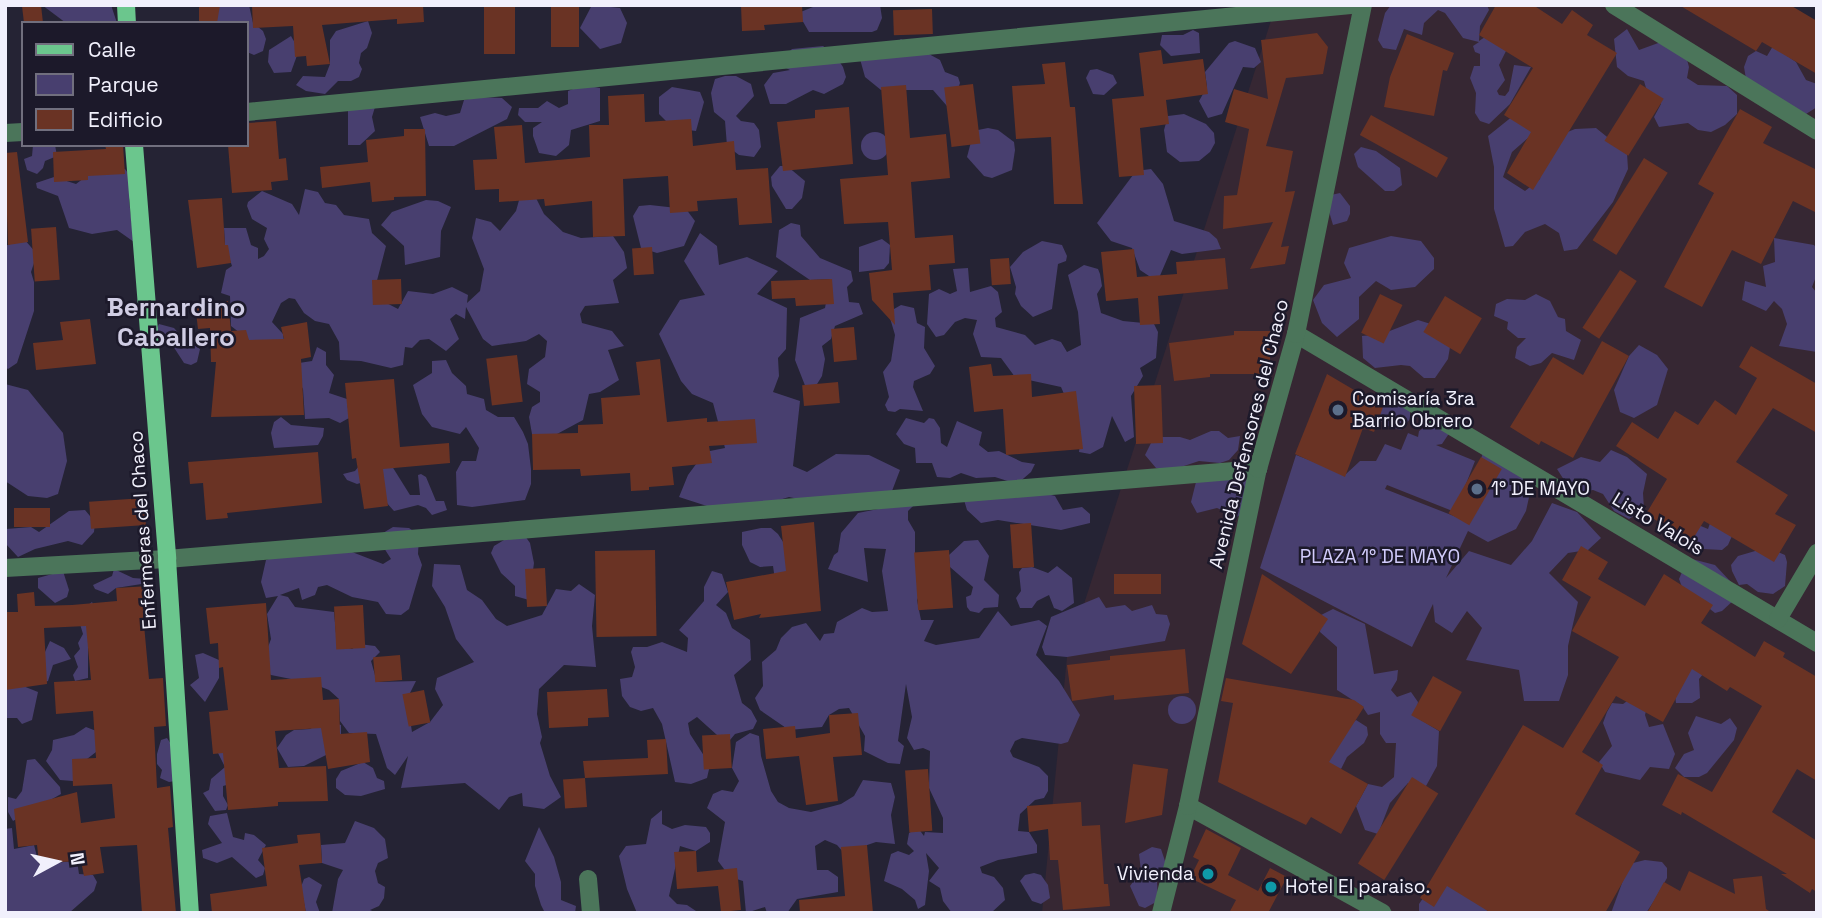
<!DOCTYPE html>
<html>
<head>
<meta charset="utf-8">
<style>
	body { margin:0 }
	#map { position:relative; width:1822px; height:918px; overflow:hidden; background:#252334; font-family:"Space Grotesk",sans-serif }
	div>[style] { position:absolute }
	.commercial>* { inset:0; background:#362733 }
	.green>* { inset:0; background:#483f6f }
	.round { border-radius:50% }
	.building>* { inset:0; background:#6a3324; transform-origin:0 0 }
	.minor>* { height:18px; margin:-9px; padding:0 9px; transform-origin:9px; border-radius:9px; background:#4b755a }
	.major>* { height:18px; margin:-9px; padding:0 9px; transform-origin:9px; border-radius:9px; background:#6bc68d }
	.dots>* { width:19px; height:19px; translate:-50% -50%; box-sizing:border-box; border:4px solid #1c192a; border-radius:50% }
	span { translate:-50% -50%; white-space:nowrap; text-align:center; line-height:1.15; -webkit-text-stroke:5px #1c192a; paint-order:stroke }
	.poi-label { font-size:19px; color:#f1f0fc }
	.left { translate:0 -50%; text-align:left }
	.right { translate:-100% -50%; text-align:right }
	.street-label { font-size:19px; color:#f1f0fc }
	.park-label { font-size:19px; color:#d2ccfc }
	.district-label { font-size:26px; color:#d0cde4; font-weight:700 }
	.frame { position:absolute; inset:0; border:7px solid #f1f0fc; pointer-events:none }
	.legend { position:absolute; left:21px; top:21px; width:228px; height:126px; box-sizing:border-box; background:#1c192a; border:2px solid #716f7e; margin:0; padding:9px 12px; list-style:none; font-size:21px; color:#f1f0fc }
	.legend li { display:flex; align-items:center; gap:14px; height:35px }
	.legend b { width:35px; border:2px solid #716f7e }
	.north { position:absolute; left:21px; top:827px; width:70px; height:70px; -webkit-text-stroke:5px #1c192a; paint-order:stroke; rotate:82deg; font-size:19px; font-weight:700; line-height:28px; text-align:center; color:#f1f0fc }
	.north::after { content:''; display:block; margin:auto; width:24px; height:32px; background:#f1f0fc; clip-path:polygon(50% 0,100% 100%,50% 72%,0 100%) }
</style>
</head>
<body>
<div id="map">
	<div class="commercial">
		<div style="clip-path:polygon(1276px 5px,1789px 5px,1817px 22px,1817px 913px,1042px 913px,1067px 657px)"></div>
	</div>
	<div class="green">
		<div style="clip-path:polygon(42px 5px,111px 5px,117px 23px,66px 23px)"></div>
		<div style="clip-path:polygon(218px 5px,249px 5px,253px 23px,263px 31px,266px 39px,263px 51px,254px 55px,247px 52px,247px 23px,214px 23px)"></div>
		<div style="clip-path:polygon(592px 5px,620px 8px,627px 23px,621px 43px,600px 49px,580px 28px)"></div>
		<div style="clip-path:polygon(818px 5px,880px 5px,882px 18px,877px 30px,872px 32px,809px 32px,798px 13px)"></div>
		<div style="clip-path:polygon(1391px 5px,1487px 5px,1489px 10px,1480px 26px,1479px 41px,1488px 35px,1506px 51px,1499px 65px,1505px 80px,1497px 91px,1499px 95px,1505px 96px,1509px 91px,1514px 65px,1531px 67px,1510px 104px,1489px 124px,1480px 121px,1475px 113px,1476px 93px,1470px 78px,1474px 66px,1480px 66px,1480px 54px,1475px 52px,1473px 46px,1479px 42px,1463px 38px,1445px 13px,1438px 10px,1424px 23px,1422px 35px,1404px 29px,1396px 50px,1383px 48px,1378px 40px,1385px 13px)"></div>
		<div style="clip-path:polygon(368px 21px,372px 33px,367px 48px,361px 53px,359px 63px,362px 69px,359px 77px,351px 81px,338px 81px,325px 94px,306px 91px,296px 85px,303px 76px,325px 77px,330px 64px,330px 40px,336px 31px)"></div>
		<div style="clip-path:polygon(1627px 29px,1639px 50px,1661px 42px,1686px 56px,1689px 67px,1687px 78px,1698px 85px,1727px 86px,1737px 95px,1737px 114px,1725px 125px,1711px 132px,1698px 130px,1688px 123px,1659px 127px,1654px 117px,1661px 104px,1646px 88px,1644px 81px,1628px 76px,1617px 67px,1614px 39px)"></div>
		<div style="clip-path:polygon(1193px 30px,1199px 33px,1200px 53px,1171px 56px,1160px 45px,1162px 35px,1183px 35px)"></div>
		<div style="clip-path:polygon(291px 36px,299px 50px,291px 72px,274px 73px,268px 62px,269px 50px)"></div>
		<div style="clip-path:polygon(901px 39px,940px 60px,945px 72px,958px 77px,960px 83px,954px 101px,947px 106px,933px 90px,881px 90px,865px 77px,860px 59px,886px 50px)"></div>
		<div style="clip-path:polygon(1235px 41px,1255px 48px,1261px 62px,1254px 68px,1243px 67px,1222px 114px,1208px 118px,1199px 101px,1207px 87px,1205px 72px,1229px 43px)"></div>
		<div style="clip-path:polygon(823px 46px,835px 55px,843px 67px,846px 77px,843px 84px,824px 94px,813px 90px,786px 104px,770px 104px,764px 85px,773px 73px,790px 70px,784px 67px,788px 53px,792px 49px)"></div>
		<div style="clip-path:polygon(1773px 46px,1796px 62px,1806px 80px,1817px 84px,1817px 107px,1806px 114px,1746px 79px,1744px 67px,1748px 56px,1756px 51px,1767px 56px)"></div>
		<div style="clip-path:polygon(1097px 69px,1113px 75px,1117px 83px,1104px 95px,1093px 94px,1086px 78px,1090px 70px)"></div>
		<div style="clip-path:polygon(725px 76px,736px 76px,751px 84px,754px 96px,736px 116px,741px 121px,754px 123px,759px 130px,761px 147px,754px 157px,739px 155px,727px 146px,725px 121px,714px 112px,711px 93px,715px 79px)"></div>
		<div style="clip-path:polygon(583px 85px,600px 88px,600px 121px,571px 130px,569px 145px,556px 156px,539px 153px,533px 136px,533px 128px,542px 122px,525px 122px,518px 115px,519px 108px,538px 108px,547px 101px,559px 108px,568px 104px,568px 91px)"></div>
		<div style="clip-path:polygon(672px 87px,700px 92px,704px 102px,696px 131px,673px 128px,659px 114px,659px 97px)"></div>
		<div style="clip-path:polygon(1538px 96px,1553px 99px,1529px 137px,1512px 152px,1503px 177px,1525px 191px,1540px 179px,1543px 142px,1575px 129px,1596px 128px,1627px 153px,1628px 169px,1613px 202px,1577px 249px,1564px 251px,1559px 233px,1545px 224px,1525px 232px,1513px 246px,1505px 247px,1494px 209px,1494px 167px,1488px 136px)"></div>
		<div style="clip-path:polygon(479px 97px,502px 98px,512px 107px,507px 119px,454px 146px,429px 146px,420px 117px,435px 113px,446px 116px,460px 113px,464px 100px)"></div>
		<div style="clip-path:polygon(348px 107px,375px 107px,372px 117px,375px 131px,360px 145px,348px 145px)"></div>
		<div style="clip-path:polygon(1184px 114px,1206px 124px,1214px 133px,1215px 143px,1210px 152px,1199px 161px,1180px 162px,1167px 152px,1164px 130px,1168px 116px)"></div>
		<div style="clip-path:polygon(988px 128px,998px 130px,1014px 142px,1015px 150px,1012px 170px,992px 178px,984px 176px,967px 157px,972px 138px,978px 130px)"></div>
		<div class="round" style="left:861px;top:132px;width:28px;height:28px"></div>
		<div style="clip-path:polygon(33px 145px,55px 145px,57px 156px,45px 161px,43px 168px,37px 174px,27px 170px,24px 159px,32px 156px)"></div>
		<div style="clip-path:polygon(1361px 147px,1376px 151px,1400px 168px,1402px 185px,1394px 191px,1385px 191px,1358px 167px,1354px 154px)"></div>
		<div style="clip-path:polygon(780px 166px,787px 166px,805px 181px,802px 198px,792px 209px,786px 209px,772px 186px,771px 177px)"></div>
		<div style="clip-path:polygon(125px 169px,131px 177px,133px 188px,129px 200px,134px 242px,117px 230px,92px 234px,69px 228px,58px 196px,37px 188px,36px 183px,54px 177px,76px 184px,88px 175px)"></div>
		<div style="clip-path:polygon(1151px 169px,1163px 184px,1174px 221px,1209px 232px,1217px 239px,1221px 249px,1182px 254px,1171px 250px,1159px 278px,1149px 276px,1140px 270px,1132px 248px,1111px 241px,1097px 223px,1136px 171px)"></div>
		<div style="clip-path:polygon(523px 186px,534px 194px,544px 214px,563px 232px,581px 238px,613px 236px,624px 252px,627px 268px,613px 280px,619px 303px,585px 306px,580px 314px,582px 323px,612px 331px,624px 346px,608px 350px,619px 380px,600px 392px,589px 394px,583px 420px,557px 434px,532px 434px,529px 417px,532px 407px,540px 402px,540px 392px,527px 384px,529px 369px,545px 357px,547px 341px,539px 334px,526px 341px,492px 346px,483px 339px,466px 307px,465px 319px,456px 314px,450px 319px,459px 339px,446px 351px,429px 339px,420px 340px,412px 348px,405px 347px,403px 365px,391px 368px,361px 361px,340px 360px,339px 342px,329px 324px,315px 321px,304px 313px,295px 299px,289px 298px,281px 303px,272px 322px,283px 334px,286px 355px,249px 340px,231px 326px,230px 296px,221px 293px,226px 270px,232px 266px,225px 245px,224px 228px,246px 228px,251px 245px,258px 248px,258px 259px,264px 256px,269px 249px,264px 239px,267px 228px,252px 219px,247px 206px,248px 202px,262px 191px,292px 204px,299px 215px,305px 189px,318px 192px,325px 203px,336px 205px,344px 215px,369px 219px,372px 233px,386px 246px,373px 296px,398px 309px,408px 291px,433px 294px,452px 287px,468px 295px,467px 303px,480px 291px,484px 269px,472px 238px,476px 218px,491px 222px,500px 231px,516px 211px)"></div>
		<div style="clip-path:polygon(1340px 193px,1350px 206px,1350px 214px,1347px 221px,1333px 225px,1328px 208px,1331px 195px)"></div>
		<div style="clip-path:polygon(426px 200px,438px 201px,451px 207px,441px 231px,440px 257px,405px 265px,404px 246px,381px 225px,392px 212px)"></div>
		<div style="clip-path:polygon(650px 205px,686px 209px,695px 221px,684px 246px,657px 253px,641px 248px,633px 216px,639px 206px)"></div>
		<div style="clip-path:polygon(791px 223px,800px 225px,801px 236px,820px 258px,851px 271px,853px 281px,847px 287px,849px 302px,859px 303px,863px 314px,835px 326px,831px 339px,822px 346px,825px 359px,822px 376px,814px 389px,806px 388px,795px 360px,800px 318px,825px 308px,830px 279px,810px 280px,776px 257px,779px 230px)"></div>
		<div style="clip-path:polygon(700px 233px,717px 246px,719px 265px,747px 257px,778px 271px,757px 294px,787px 308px,786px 349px,778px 358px,779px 376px,773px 392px,800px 401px,793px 466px,807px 472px,836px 454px,869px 455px,900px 470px,892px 491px,826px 505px,789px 497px,740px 512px,710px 507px,679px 497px,688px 475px,705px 452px,725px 448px,713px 403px,692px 394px,681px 381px,659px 334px,680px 300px,705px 295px,684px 261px)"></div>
		<div style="clip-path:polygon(1391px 236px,1421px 241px,1434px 258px,1434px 269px,1415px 287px,1391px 290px,1376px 281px,1359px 297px,1359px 319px,1337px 337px,1322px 323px,1313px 300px,1324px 285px,1351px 278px,1344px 263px,1349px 248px)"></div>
		<div style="clip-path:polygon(1774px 238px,1814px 245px,1817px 249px,1817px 274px,1812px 287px,1817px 293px,1817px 352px,1779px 346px,1787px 324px,1782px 309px,1774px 301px,1766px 311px,1742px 300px,1745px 281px,1766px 287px,1763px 266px,1775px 262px)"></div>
		<div style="clip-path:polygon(24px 239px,37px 254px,31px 272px,34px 282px,34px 311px,17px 363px,8px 369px,5px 367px,5px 246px)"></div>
		<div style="clip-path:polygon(882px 239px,890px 245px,889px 263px,884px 269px,859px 272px,859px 247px)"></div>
		<div style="clip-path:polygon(1042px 241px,1062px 245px,1067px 256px,1066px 261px,1058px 264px,1052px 309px,1033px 317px,1021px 306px,1015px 294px,1016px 287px,1010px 267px,1023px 252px)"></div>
		<div style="clip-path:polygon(1084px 265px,1098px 269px,1100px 274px,1102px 286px,1097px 294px,1101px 313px,1123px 321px,1154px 324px,1158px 332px,1156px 358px,1140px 368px,1143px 376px,1131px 396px,1134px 437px,1125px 442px,1112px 416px,1103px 447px,1090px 454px,1079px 452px,1081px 433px,1061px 387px,1015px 377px,1001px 358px,981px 357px,973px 334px,977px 320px,965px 318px,955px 322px,944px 335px,936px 337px,927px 324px,929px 294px,939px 289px,950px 294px,957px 291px,953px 269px,968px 268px,970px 292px,991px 286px,998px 292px,1002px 312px,995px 318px,996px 327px,1025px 335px,1035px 345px,1052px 339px,1061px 342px,1067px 352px,1081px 345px,1078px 312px,1068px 275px)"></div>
		<div style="clip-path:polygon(1536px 294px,1550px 301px,1558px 317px,1565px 319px,1566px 331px,1581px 340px,1574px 360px,1552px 353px,1541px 363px,1530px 366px,1515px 358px,1517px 347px,1526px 338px,1518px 338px,1507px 329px,1508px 322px,1494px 316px,1496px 304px,1507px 299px,1525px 300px)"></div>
		<div style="clip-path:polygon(901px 305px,914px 308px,917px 323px,925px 327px,924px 348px,935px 366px,930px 374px,914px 381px,913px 387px,923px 411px,900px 409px,895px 412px,888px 411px,885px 405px,889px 397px,883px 372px,891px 361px,895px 335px,890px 318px,894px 309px)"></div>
		<div style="clip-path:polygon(1418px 320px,1434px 325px,1450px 347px,1448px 359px,1435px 378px,1424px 378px,1410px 366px,1401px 365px,1375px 368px,1363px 358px,1362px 336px,1382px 334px)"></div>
		<div style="clip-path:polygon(159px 324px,174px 328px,183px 338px,200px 349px,197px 362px,191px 365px,184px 363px,173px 346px,164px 345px,156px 330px)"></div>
		<div style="clip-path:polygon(1639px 345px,1657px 355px,1668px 369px,1657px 405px,1634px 418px,1620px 412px,1614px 390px,1629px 356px)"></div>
		<div style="clip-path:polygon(317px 347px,326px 352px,326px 365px,334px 375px,329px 393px,347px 399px,349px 418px,340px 423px,329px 418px,305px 419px,303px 389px,297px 379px,299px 363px,312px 361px)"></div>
		<div style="clip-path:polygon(446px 360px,452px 373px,466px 386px,467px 394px,484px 399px,486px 410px,498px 417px,514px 417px,523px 432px,528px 444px,531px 469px,531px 484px,525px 500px,472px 507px,457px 505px,456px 472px,462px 461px,476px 461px,479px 448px,466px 427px,460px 434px,432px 427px,422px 414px,413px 385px,432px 373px,432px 361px)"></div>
		<div style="clip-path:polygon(5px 384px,28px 390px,63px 433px,67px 461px,58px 494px,47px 498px,28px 496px,5px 481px)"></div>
		<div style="clip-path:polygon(1385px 394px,1410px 407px,1410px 419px,1401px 430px,1384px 425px,1379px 418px)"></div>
		<div style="clip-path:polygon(281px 417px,291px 425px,324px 428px,323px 436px,318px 445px,274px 448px,271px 433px,274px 422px)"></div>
		<div style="clip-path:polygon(906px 418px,924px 423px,929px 418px,934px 419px,940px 428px,941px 443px,947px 447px,957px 421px,982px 432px,979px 445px,988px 452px,999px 451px,1022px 462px,1035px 464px,1031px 472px,1017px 484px,995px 477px,976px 478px,961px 473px,950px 478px,937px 477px,932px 463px,916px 463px,915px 448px,904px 444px,896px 434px)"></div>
		<div style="clip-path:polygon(1435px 420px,1450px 432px,1442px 444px,1436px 445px,1475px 461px,1455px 512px,1387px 485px,1385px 489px,1464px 520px,1483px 452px,1533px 479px,1526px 511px,1516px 529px,1488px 542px,1468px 531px,1446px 578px,1469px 551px,1511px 565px,1532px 541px,1552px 503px,1577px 512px,1601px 538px,1588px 550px,1568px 553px,1549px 573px,1578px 602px,1568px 646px,1568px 675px,1559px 701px,1524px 701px,1519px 670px,1466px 660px,1482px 628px,1467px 611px,1452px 633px,1435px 622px,1433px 604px,1412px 647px,1260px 568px,1296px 455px,1346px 474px,1360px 461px,1376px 461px,1385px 444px,1401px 450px,1408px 433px,1418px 437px,1419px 431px)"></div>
		<div style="clip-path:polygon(1211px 431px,1219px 431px,1228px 438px,1240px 436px,1238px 450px,1229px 460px,1220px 463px,1199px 461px,1169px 471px,1156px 468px,1145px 455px,1154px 437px,1180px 437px,1190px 440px)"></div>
		<div style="clip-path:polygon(1611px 450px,1627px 457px,1647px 474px,1643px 493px,1644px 509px,1629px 519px,1614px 511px,1603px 494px,1593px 490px,1579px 493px,1566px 483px,1557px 469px,1581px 457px,1600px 462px)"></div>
		<div style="clip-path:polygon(390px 463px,410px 495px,420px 495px,418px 475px,421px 474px,426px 477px,436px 501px,444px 501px,447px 510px,432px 515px,426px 508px,418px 505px,394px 511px,367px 481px,357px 484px,347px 480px,343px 474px,355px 471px,359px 466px)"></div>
		<div style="clip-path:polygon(1251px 476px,1244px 512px,1237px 517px,1217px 508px,1197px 513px,1191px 502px,1197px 478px)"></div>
		<div style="clip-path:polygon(1024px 488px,1055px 496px,1063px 510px,1082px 507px,1090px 514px,1090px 523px,1061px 530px,998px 520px,981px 523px,967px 510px,964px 500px,982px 492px,1015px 498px)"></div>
		<div style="clip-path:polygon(918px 501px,908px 511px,908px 520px,915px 532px,915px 560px,921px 592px,917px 600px,921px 620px,934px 620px,924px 641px,936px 645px,979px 638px,998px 611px,1011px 626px,1039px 620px,1047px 626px,1036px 655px,1059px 681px,1080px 715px,1068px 742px,1061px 744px,1022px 738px,1015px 741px,1010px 751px,1013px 757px,1039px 767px,1048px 776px,1048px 791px,1044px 798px,1035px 800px,1020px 814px,1018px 831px,1029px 832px,1037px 845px,1037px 853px,998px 860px,980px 867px,982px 873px,994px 877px,1003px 888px,1005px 900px,991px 913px,952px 913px,943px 901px,940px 888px,929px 881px,939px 868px,926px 853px,929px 871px,925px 905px,918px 909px,915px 900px,902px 889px,884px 881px,891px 854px,898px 851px,909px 855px,914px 851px,907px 844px,909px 833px,918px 828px,924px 836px,925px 832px,943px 833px,943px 818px,929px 788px,930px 751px,923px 748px,914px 750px,907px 738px,912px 717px,906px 684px,898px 741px,904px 746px,900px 764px,888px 763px,864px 751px,865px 736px,849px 708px,839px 709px,829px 715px,822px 727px,789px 730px,760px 710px,755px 698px,763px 686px,762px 662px,776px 650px,781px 638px,792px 627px,806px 623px,820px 641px,824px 634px,834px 633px,837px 622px,862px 608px,872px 612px,888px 611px,882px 571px,886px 549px,864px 548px,868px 582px,828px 569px,834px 555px,838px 552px,841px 533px,858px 513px)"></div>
		<div style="clip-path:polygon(85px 510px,95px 522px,94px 532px,82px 545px,68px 541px,35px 549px,18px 557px,5px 543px,6px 529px,31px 527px,39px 532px,69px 511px)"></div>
		<div style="clip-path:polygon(1712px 517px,1732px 536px,1728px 545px,1722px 550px,1703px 549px,1697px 552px,1684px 540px,1684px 528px,1696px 524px,1708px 529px)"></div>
		<div style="clip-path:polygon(393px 527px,409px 528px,419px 535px,418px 554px,422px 565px,409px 609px,401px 615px,386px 614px,378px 602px,352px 597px,327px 585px,318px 587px,315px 595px,302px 600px,299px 588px,280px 595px,288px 597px,295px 607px,334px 612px,337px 644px,352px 649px,359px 644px,375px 646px,380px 652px,371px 661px,377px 682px,416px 681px,407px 699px,412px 732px,430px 722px,443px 705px,435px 689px,437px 678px,474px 662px,456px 639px,445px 607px,432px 586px,434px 564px,460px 565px,467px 590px,482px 600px,496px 619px,507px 626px,542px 615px,556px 589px,571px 591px,579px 584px,595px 595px,592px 626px,596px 667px,564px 665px,539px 689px,537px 714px,542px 737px,540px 743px,550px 776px,561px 797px,544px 809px,523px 806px,522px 793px,509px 797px,499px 810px,465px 783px,401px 788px,408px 756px,395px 775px,387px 768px,376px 734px,349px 733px,340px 721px,339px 699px,329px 690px,311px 683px,271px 675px,260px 669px,271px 639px,267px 614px,278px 596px,266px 598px,261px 582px,266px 560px,283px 554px,352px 552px,383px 564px,391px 559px,384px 548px,383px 533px)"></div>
		<div style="clip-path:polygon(761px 528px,771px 528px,778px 534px,792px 556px,795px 570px,775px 580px,773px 566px,760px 567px,750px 562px,742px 545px,742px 532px)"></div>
		<div style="clip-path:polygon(525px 536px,530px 543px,534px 563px,529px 600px,515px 596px,515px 586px,501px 573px,491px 553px,494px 546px,504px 540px)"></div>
		<div style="clip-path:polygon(978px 540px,989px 556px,984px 580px,999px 595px,998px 607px,984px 608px,979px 613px,970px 611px,967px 607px,966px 597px,971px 595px,973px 587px,950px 567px,949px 555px,964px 541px)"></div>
		<div style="clip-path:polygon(1762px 549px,1776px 551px,1785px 555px,1787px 562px,1785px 586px,1773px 594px,1758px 592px,1747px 584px,1739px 585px,1732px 571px,1731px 565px,1738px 556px)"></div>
		<div style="clip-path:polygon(1688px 558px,1715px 565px,1730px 581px,1735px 589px,1735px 599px,1722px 611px,1715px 613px,1682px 587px,1679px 579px)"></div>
		<div style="clip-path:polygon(1057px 566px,1072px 578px,1074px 603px,1062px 611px,1054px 608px,1049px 595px,1037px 601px,1032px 608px,1020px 608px,1016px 598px,1021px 591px,1019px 572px,1022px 568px,1032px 567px,1048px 573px)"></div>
		<div style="clip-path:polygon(114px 569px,133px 578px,146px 579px,148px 583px,116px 588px,108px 594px,95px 589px,93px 585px,112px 576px)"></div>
		<div style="clip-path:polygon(63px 571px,69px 590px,67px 597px,55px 603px,38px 588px,38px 578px)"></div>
		<div style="clip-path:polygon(712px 571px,722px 574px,728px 592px,716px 605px,726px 613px,732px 628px,750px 640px,751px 660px,734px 675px,742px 703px,751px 710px,757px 721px,753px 729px,735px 734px,730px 740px,717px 735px,697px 717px,688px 723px,690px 734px,710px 765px,707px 778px,691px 784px,675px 782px,662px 724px,653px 708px,641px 711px,630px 707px,622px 696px,620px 679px,632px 677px,635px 667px,631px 652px,633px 647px,647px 647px,662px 642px,687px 652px,688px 638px,679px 630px,704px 601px,704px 587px)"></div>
		<div style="clip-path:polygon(1099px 597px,1106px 608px,1125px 605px,1132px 611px,1152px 605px,1156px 614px,1167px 615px,1170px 624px,1165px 641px,1067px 657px,1045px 655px,1042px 647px,1051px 617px)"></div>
		<div style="clip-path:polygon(92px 602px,113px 645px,88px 648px,88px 678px,75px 681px,73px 675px,78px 667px,74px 656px,80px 649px,78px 643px,83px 634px,77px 614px)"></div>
		<div style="clip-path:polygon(1333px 609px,1365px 624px,1374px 674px,1398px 670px,1397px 680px,1391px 690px,1397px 697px,1411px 692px,1418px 702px,1416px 717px,1439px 731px,1437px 766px,1426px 786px,1408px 783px,1390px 803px,1378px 834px,1365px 830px,1356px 806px,1368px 784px,1382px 787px,1394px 777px,1396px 743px,1386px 743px,1380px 734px,1380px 712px,1368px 715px,1362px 706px,1337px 690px,1337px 647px,1320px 632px,1321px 615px)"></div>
		<div style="clip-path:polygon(50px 641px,64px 648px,71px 659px,53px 665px,48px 681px,38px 684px,34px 653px,45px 652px)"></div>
		<div style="clip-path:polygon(203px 653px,219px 660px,219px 678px,205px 702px,190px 685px,199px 678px,195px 655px)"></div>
		<div style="clip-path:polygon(1681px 664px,1704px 673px,1699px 679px,1700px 698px,1692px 703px,1676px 703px,1674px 688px)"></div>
		<div style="clip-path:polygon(18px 684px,38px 692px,32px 720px,22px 724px,17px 718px,5px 718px,5px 690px)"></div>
		<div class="round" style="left:1168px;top:696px;width:28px;height:28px"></div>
		<div style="clip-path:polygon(1630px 699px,1647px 707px,1645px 715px,1649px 727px,1663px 724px,1675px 754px,1669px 769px,1650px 767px,1640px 780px,1605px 772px,1599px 762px,1612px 746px,1603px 723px,1607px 712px,1612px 703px,1623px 704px)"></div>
		<div style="clip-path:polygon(1696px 716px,1721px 724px,1730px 718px,1737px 728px,1734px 740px,1707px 773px,1699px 777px,1684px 777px,1675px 768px,1684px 754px,1694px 750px,1688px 733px)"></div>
		<div style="clip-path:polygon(1356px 720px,1367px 727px,1368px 735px,1364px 743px,1347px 757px,1341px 769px,1305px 759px)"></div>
		<div style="clip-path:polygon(323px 721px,341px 725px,341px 735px,326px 755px,304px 766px,288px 767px,277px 748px,286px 735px,294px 730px,310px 729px)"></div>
		<div style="clip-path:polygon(86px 727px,99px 732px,96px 752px,87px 759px,73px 781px,60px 780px,46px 761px,52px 750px,53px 740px,74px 735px)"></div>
		<div style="clip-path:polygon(750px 733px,759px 736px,761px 756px,771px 791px,778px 802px,789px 808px,811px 812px,841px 804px,854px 796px,863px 780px,891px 783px,895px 797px,891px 815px,895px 844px,876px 842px,844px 853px,837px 845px,825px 840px,815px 846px,817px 870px,828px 870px,838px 877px,838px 892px,797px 899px,787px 913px,767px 913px,765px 907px,746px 913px,743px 881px,730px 877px,718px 861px,725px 822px,707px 808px,713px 794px,722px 790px,733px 792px,739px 781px,732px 768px,736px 742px)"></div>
		<div style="clip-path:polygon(230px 737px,230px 784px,223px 786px,223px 796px,228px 805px,226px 810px,215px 811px,203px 793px,209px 790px,211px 779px,225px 767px,218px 753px)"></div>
		<div style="clip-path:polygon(167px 738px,176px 752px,181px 780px,169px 782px,160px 778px,162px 770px,157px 764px,157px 754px,161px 740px)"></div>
		<div style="clip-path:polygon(35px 759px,60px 787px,61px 794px,13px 821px,8px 812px,8px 797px,16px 799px,22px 791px,27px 760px)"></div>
		<div style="clip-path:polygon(363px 762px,373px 768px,377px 778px,384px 781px,385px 789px,361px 796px,345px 795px,336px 788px,336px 779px,341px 771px)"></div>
		<div style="clip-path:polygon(662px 810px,662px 824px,672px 829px,685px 825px,706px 827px,710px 833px,710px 842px,696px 851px,680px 846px,669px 896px,677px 904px,687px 905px,699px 913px,637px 913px,627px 889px,619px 856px,626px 846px,646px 844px,651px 819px)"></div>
		<div style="clip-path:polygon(227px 813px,233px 837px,244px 840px,245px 833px,254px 835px,266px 845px,258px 860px,265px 868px,263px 875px,256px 878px,232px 857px,217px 863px,203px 858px,202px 850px,222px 843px,208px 824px,210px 816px)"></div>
		<div style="clip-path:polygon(355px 821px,374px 828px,385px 839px,388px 858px,378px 863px,375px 871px,378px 883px,385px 887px,384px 898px,379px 906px,370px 910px,377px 913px,332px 913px,338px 879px,343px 870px,322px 863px,321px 845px,345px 843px)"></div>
		<div style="clip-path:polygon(539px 827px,554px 857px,561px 882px,561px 900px,576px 906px,575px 913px,545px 913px,541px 905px,535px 886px,535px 874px,525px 861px)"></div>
		<div style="clip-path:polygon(12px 828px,14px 849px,34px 845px,39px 864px,77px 861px,79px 874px,93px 875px,97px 882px,94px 891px,69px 913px,5px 913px,5px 829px)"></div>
		<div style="clip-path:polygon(1152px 847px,1161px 849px,1166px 864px,1157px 881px,1158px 901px,1145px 908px,1139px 906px,1130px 886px,1141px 871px,1139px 854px)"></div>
		<div style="clip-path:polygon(1645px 860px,1662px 862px,1667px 868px,1667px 878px,1654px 901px,1646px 913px,1611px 913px,1629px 864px)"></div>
		<div style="clip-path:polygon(1034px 873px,1041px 875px,1048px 885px,1050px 898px,1041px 904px,1032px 901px,1020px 881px,1025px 875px)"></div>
		<div style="clip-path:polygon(309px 877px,322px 885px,316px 902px,320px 913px,306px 913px,301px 887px,304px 879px)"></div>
		<div style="clip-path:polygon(1444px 880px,1470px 895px,1490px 913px,1419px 913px,1419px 904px,1432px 885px)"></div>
	</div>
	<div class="building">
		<div style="clip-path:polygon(41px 5px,43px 23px,24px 23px,22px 6px)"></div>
		<div style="clip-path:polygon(199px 5px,220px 5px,217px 23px,199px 23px)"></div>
		<div style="clip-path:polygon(252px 5px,423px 5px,424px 22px,397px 24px,397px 19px,322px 25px,330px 64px,307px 66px,306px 56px,295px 57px,293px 26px,253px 28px)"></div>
		<div style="left:484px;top:5px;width:31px;height:49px"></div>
		<div style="left:551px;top:5px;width:28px;height:42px"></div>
		<div style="clip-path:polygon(741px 5px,802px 5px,803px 22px,764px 25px,765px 30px,742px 31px)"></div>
		<div style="clip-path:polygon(1496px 5px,1533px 5px,1562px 24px,1572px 10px,1593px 25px,1587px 35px,1617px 53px,1533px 190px,1507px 173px,1531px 132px,1504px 115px,1533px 68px,1479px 35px)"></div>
		<div style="clip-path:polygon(1679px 5px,1790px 5px,1817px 21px,1817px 74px,1762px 42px,1756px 51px)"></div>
		<div style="left:932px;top:9px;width:25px;height:39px;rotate:88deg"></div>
		<div style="clip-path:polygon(1317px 33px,1328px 47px,1323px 74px,1286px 78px,1266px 146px,1293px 151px,1285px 192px,1295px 191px,1281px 247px,1289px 246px,1285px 264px,1250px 269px,1273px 222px,1223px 229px,1224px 196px,1237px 195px,1249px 129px,1225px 122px,1234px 89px,1268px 99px,1261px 40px)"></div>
		<div style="clip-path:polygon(1407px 34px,1454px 53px,1447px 71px,1443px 70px,1434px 116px,1384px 107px,1390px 77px)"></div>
		<div style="clip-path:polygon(1161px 50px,1163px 64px,1203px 59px,1208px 94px,1166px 100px,1169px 124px,1140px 128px,1144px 175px,1119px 177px,1112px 99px,1144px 96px,1139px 53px)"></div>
		<div style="clip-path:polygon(1065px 62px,1070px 107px,1075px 107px,1083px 204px,1054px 204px,1051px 137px,1016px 139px,1012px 86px,1045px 84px,1042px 64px)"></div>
		<div style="left:973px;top:84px;width:60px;height:29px;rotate:83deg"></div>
		<div style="left:1640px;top:84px;width:28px;height:67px;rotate:32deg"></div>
		<div style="clip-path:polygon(906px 85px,910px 138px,946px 134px,950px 178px,911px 182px,915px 238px,953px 235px,955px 263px,929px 265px,931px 290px,893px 293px,895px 325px,872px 300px,869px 273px,892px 270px,888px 222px,844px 224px,840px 179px,888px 175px,881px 87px)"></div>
		<div style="clip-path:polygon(644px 94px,645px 122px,691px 119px,693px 146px,734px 141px,736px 170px,768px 168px,772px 223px,739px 225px,737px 198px,697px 201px,698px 211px,670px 213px,668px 176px,623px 179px,625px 236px,593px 237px,592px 201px,545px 206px,544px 199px,499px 202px,499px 189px,475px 190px,473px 160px,497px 159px,494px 127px,522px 125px,525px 163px,590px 157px,589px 125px,609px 125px,608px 96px)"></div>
		<div style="clip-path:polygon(849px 107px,853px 164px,783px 171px,777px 122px,815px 118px,815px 110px)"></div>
		<div style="clip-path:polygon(1740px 109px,1772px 127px,1763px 143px,1817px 170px,1817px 213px,1793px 201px,1761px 264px,1732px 250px,1702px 307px,1664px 287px,1714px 193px,1698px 184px)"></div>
		<div style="left:1371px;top:115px;width:88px;height:23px;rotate:29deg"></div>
		<div style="clip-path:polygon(276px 121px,279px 159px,286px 158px,288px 180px,271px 182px,272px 190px,232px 193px,228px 145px,247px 145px,247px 123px)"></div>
		<div style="clip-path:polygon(404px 129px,425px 129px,426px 196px,394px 197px,394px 200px,372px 202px,370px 182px,322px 188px,320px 167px,368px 162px,366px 140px,404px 136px)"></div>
		<div style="clip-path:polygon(105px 145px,123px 145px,125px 174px,88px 176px,88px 180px,54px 182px,53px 152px,106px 149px)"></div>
		<div style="clip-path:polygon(17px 152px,28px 242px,8px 245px,5px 153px)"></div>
		<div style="left:1644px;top:158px;width:28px;height:97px;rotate:32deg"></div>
		<div style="clip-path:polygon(222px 198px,225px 245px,228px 245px,231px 263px,197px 268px,188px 200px)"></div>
		<div style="left:56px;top:227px;width:53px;height:25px;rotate:86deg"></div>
		<div style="left:652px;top:247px;width:27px;height:20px;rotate:86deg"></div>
		<div style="clip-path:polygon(1134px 249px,1137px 277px,1177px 274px,1176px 262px,1225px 258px,1228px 289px,1158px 296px,1160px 324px,1140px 325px,1138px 298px,1106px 301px,1101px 252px)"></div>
		<div style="left:1009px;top:258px;width:26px;height:19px;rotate:86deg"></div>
		<div style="left:1620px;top:270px;width:20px;height:69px;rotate:33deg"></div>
		<div style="left:401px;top:279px;width:25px;height:29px;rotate:88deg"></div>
		<div style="clip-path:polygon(832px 279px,834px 304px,796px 306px,795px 298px,772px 299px,771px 281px)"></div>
		<div style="left:1380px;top:294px;width:25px;height:43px;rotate:26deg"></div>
		<div style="left:1445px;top:296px;width:43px;height:42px;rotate:31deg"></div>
		<div style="clip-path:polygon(228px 301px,231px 331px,246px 330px,249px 340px,284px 339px,281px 327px,307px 322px,311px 357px,301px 359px,304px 415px,211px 417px,216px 362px,211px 362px,210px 328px,198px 329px,195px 304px)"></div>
		<div style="clip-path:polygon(90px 319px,96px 364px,36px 370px,33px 343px,63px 340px,60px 322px)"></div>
		<div style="left:854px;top:327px;width:33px;height:23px;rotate:85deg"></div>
		<div style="clip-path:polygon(1234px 331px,1270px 331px,1270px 374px,1210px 374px,1210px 377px,1174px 381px,1169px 343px,1234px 335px)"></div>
		<div style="clip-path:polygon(1602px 341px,1629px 356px,1573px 458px,1541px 441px,1539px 445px,1510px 427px,1553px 357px,1583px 375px)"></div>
		<div style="clip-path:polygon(1751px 346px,1817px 384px,1817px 433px,1773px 408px,1736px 462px,1788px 495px,1775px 514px,1796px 525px,1774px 562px,1704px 521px,1691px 542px,1646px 514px,1667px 479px,1616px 446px,1632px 422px,1658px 439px,1675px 411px,1698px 425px,1715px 400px,1736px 415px,1757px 378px,1739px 367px)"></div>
		<div style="left:517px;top:355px;width:47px;height:31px;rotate:83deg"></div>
		<div style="clip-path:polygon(660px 359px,667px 422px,707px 418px,707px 422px,755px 419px,757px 443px,709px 446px,712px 463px,672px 467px,674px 485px,649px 487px,649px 490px,631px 491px,630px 473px,581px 476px,580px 469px,533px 470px,532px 434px,578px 433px,578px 425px,603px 424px,601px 398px,640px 395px,636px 362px)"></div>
		<div style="clip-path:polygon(991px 364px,993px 376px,1031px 374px,1032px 397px,1076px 391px,1083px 449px,1006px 455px,1003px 409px,974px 412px,969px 367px)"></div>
		<div style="clip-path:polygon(1327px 374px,1383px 407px,1374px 432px,1363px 428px,1345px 477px,1295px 454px)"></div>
		<div style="clip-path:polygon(394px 379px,400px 447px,449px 443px,450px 463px,383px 469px,388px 506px,364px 509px,356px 458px,352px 459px,345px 383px)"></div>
		<div style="left:838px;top:382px;width:21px;height:36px;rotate:85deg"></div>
		<div style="left:1161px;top:385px;width:58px;height:27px;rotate:88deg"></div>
		<div style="clip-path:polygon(318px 452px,322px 503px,227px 513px,228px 518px,206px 520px,203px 483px,190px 484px,188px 462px)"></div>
		<div style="left:1481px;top:457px;width:24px;height:65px;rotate:30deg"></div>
		<div style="left:144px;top:498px;width:27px;height:55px;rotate:86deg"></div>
		<div style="left:50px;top:508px;width:19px;height:36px;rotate:90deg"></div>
		<div style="clip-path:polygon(814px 522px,821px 611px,759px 618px,761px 614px,734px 620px,726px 582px,786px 571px,781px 526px)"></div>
		<div style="left:1031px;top:523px;width:44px;height:21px;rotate:86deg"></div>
		<div style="clip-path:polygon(1581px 546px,1608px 562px,1598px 579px,1645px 606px,1664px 574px,1713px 605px,1701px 623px,1755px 657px,1764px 641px,1785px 653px,1783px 657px,1817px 677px,1817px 781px,1797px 769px,1772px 812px,1817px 841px,1817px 892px,1812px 889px,1810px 893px,1781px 874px,1787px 874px,1682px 812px,1681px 815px,1662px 805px,1678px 774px,1712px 792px,1762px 706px,1730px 687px,1727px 691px,1692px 669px,1663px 722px,1616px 696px,1582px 752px,1603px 765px,1575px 814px,1640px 852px,1605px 913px,1491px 913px,1447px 886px,1434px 907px,1420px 898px,1523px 725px,1563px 748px,1619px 657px,1572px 631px,1591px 597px,1562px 580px)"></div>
		<div style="left:655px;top:550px;width:86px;height:60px;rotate:89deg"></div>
		<div style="left:949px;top:550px;width:58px;height:35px;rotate:86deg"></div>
		<div style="left:545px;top:568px;width:38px;height:20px;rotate:87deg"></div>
		<div style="left:1161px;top:574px;width:20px;height:47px;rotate:90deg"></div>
		<div style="clip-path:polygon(1262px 574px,1328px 619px,1291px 674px,1242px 644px)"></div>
		<div style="clip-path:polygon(149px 586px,151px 614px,143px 614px,149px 679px,163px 678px,166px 726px,154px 727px,157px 788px,170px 786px,173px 827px,168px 828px,176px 913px,142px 913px,137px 845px,100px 847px,104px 873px,84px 876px,81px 861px,39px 863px,37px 845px,18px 847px,14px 809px,77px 792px,81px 823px,115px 818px,112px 784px,73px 786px,72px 759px,96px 758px,93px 711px,56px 714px,54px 682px,91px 680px,86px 626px,44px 628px,47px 684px,5px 690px,5px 612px,18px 612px,17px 594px,34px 592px,35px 606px,72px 605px,117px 601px,116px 588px)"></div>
		<div style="clip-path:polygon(266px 603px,271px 680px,321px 677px,323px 700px,339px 699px,340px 734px,367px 732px,370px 762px,328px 769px,321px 728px,275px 731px,279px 768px,326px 766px,328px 801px,278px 802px,278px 806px,228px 810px,223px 753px,213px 754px,209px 712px,228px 710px,223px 667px,219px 668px,218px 643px,210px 644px,206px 608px)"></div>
		<div style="left:363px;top:605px;width:43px;height:29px;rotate:87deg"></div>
		<div style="clip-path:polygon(1185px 649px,1189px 693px,1114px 700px,1114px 695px,1072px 701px,1067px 665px,1110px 660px,1110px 656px)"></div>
		<div style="left:400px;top:655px;width:25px;height:27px;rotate:85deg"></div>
		<div style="left:1433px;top:676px;width:33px;height:45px;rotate:29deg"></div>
		<div style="clip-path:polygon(1226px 678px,1354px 700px,1364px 707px,1329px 762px,1368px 784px,1341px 834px,1311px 817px,1306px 825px,1218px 782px,1233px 703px,1221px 701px)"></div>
		<div style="clip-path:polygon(607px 689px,609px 717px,588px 718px,588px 726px,549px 728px,547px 692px)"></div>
		<div style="left:424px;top:690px;width:33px;height:22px;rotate:79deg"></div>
		<div style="clip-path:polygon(858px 713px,862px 755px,833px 757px,838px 801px,806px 805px,799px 756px,766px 759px,763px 729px,795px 726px,796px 738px,830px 733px,829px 715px)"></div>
		<div style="left:730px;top:734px;width:34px;height:28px;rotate:87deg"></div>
		<div style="clip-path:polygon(666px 739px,668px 774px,585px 778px,583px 761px,648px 758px,647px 740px)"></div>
		<div style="clip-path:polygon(1133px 764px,1168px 769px,1162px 815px,1125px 823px)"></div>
		<div style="left:928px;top:769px;width:62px;height:23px;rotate:86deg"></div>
		<div style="left:1412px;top:777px;width:31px;height:102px;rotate:32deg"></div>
		<div style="left:585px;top:778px;width:29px;height:22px;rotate:86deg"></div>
		<div style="clip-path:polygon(1081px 802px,1082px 826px,1100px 825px,1104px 884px,1108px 884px,1110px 906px,1063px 910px,1058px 860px,1050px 860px,1048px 829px,1029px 832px,1027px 806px)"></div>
		<div style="clip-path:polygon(1206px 829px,1241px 848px,1228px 875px,1258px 891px,1270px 868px,1287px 877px,1268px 913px,1229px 913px,1236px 900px,1190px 878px,1199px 860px,1193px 857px)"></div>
		<div style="clip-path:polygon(320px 833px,322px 863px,299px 865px,306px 913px,212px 913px,210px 894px,267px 886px,262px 848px,298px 843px,297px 835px)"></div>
		<div style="clip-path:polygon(867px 845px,873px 913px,800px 913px,799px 900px,845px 896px,841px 847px)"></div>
		<div style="clip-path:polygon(696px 851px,697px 872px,737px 868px,741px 910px,721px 912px,718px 886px,677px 889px,674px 852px)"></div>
		<div style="clip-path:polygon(1689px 871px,1735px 894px,1733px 879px,1762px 876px,1766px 909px,1772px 913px,1647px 913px,1664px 882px,1680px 891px)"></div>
	</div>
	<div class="minor">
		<div style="left:1614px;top:5px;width:239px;rotate:31.8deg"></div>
		<div style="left:247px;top:112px;width:1109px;rotate:-5.54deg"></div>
		<div style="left:5px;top:133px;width:18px;rotate:-3deg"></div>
		<div style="left:1296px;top:334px;width:606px;rotate:30.67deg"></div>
		<div style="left:5px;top:568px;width:162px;rotate:-3.2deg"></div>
		<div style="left:167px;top:559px;width:1095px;rotate:-4.72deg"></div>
		<div style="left:1778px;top:619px;width:77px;rotate:-59.4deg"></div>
		<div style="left:1188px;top:806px;width:222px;rotate:28.8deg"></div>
		<div style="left:588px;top:879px;width:34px;rotate:85deg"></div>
		<div style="left:1161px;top:913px;width:110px;rotate:-75.8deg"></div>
		<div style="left:1188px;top:806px;width:344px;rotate:-78.3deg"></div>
		<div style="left:1258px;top:469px;width:140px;rotate:-74.3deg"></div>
		<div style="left:1296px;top:334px;width:336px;rotate:-78.5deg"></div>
	</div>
	<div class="major">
		<div style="left:126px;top:5px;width:18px;rotate:87deg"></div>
		<div style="left:134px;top:145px;width:415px;rotate:85.4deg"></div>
		<div style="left:167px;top:559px;width:355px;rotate:86.3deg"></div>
	</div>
	<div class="dots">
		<div style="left:1338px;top:410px;background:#5c6f8a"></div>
		<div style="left:1477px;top:489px;background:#5c6f8a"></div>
		<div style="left:1208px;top:874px;background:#0f9aa8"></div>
		<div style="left:1271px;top:887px;background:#0f9aa8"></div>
	</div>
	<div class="poi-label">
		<span class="left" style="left:1352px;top:410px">Comisaría 3ra<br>Barrio Obrero</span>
		<span class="left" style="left:1491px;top:489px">1° DE MAYO</span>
		<span class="right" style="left:1194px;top:874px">Vivienda</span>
		<span class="left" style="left:1285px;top:887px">Hotel El paraiso.</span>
	</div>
	<div class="street-label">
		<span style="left:1249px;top:434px;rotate:-76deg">Avenida Defensores del Chaco</span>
		<span style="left:1658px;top:524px;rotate:31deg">Listo Valois</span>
		<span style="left:143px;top:530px;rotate:-94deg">Enfermeras del Chaco</span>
	</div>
	<div class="park-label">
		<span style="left:1380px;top:557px">PLAZA 1° DE MAYO</span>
	</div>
	<div class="district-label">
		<span style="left:176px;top:323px">Bernardino<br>Caballero</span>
	</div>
	<div class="frame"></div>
	<ul class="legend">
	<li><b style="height:9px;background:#6bc68d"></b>Calle</li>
	<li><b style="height:19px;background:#483f6f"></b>Parque</li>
	<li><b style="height:19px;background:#6a3324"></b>Edificio</li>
	</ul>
	<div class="north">N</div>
</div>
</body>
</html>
